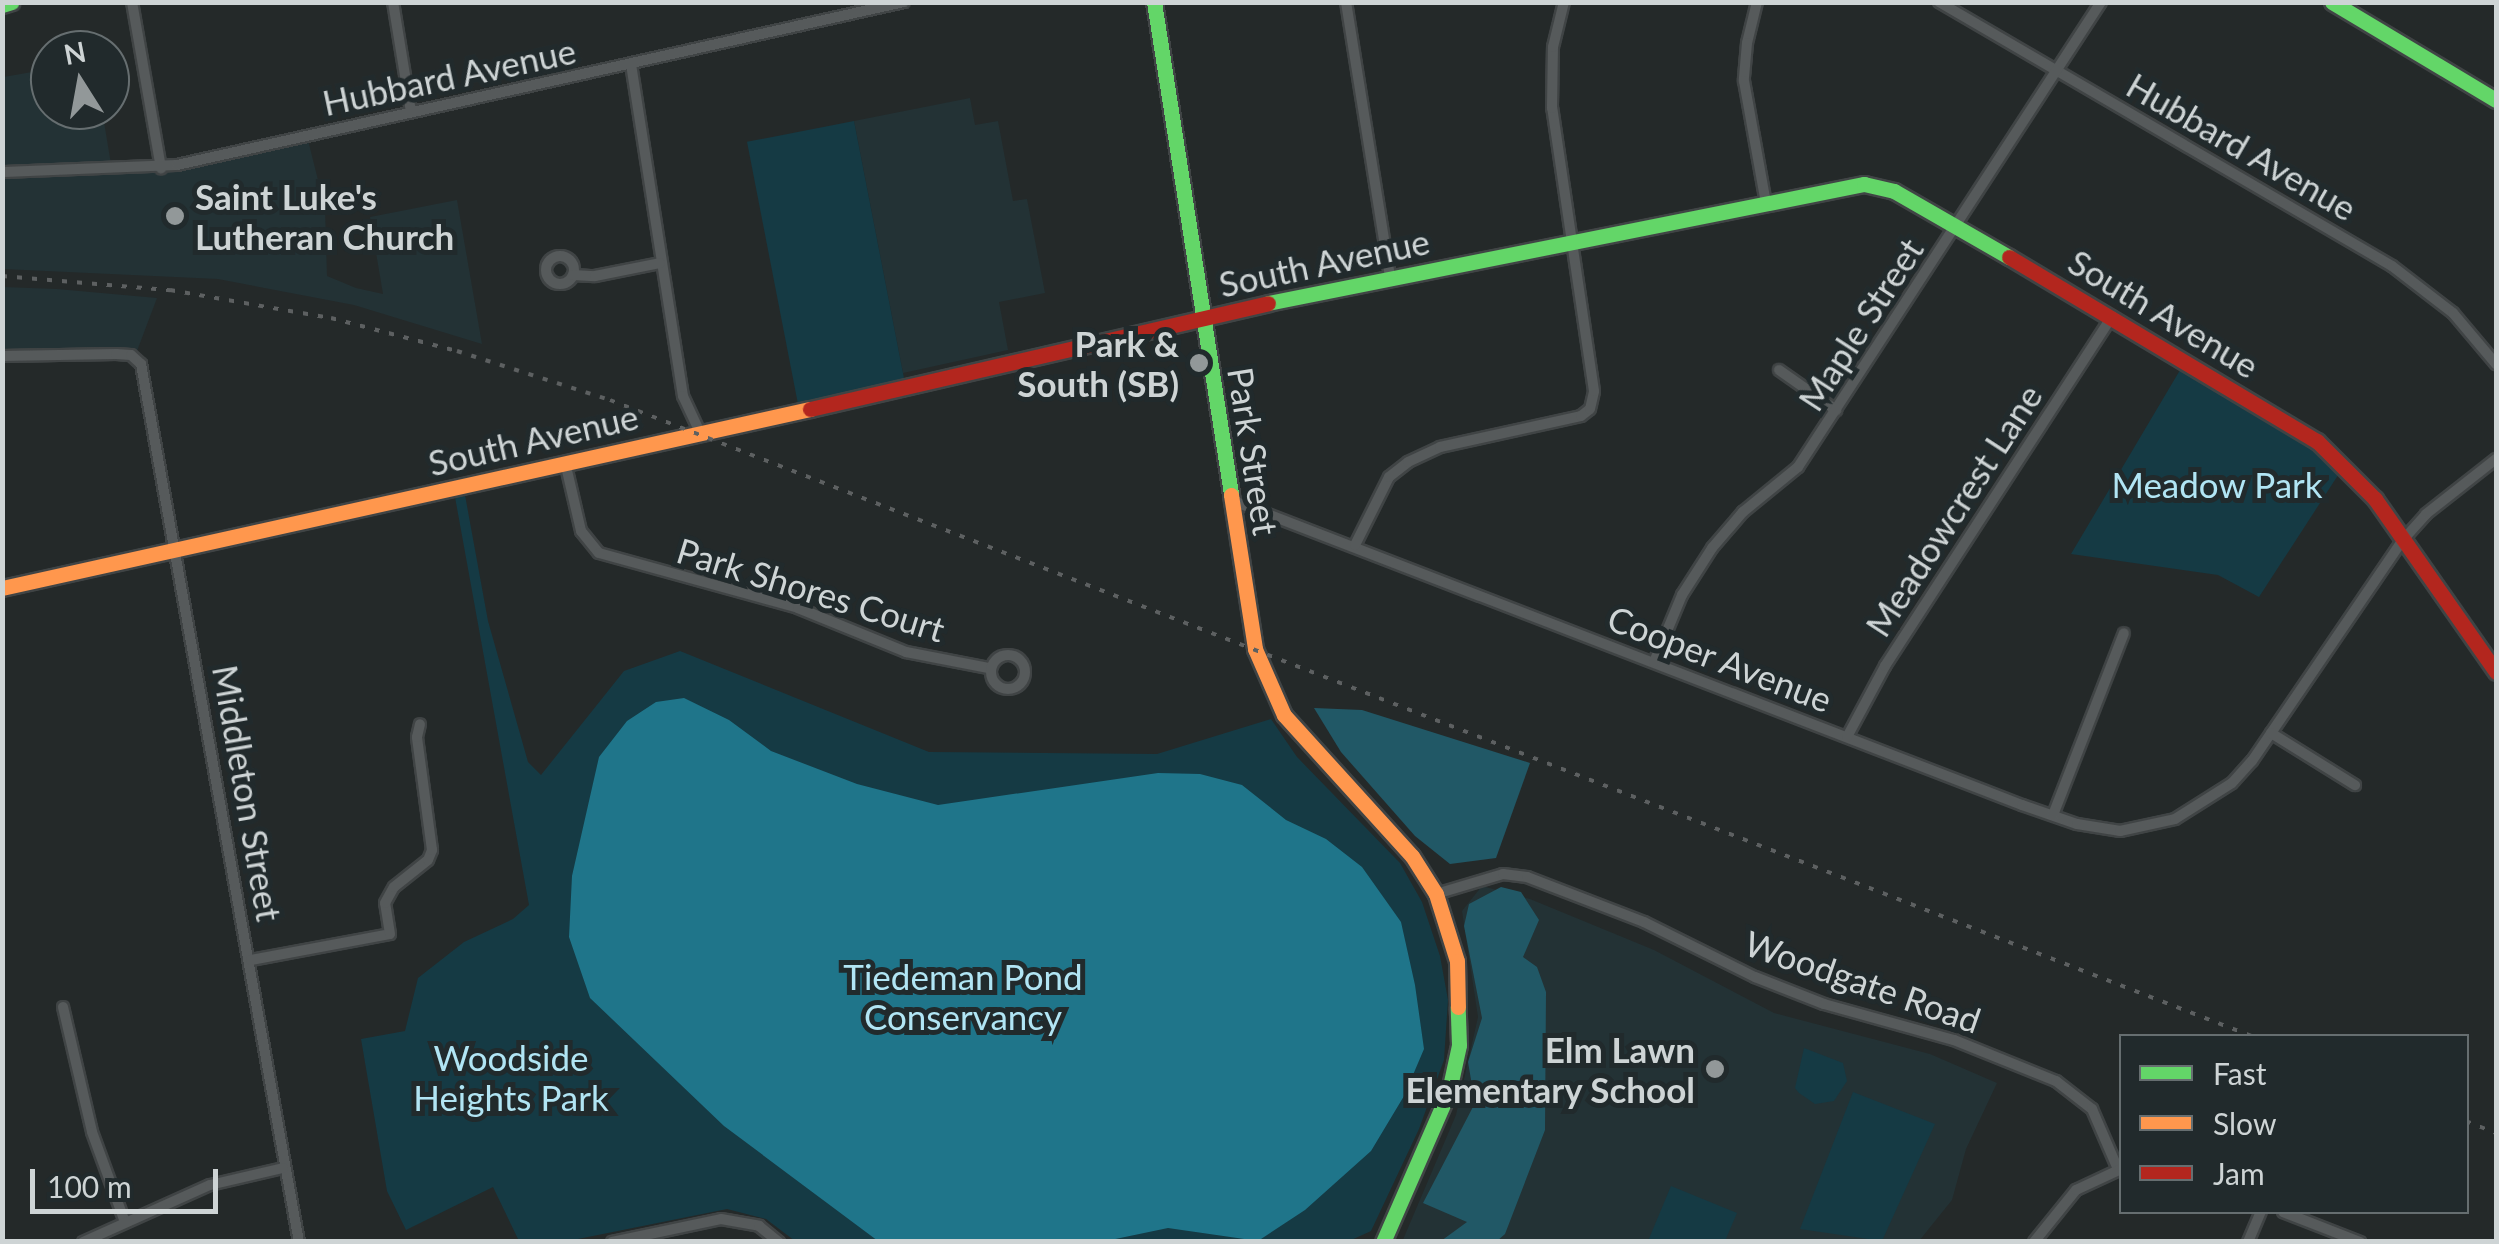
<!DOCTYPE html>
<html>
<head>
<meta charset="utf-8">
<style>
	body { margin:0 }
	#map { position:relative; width:2499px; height:1244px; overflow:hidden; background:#242929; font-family:Lato,sans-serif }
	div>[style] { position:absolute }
	.built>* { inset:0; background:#233235 }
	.green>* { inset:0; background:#153a44; transform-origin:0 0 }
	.forest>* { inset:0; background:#215866 }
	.water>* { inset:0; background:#1f758a }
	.roads { filter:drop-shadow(2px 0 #404445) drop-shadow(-2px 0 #404445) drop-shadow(0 2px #404445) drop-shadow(0 -2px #404445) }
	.street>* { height:10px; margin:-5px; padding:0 5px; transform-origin:5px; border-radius:5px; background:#565a5b }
	.street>.ring { margin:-5px; padding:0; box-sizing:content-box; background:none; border:10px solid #565a5b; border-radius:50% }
	.fast>* { height:15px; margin:-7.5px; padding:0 7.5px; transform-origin:7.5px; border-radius:7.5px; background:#63d668 }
	.slow>* { height:15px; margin:-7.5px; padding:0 7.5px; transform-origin:7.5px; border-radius:7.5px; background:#ff974d }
	.jam>* { height:15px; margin:-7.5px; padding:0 7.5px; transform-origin:7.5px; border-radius:7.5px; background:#b3261e }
	.rail>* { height:4px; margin-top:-2px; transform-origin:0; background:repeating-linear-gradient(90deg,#5d6061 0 5px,transparent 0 15px) }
	.dots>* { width:28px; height:28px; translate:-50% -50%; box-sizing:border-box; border:5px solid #212a2c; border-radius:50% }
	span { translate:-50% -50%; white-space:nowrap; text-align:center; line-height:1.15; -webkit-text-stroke:10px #212a2c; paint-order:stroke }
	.street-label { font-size:35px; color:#ced4d5 }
	.poi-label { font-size:35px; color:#ced4d5; font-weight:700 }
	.left { translate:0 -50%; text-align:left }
	.right { translate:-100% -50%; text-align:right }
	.park-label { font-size:35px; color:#b1e5f4 }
	.frame { position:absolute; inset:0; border:5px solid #ced4d5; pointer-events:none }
	.legend { position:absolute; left:2119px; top:1034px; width:350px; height:180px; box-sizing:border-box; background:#212a2c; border:2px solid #666e70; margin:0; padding:12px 18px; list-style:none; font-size:30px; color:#ced4d5 }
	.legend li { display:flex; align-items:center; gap:20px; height:50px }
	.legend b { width:50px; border:2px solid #666e70 }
	.north { position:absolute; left:30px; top:30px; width:100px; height:100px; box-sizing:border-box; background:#212a2c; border:2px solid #666e70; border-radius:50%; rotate:349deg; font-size:28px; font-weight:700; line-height:40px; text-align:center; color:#ced4d5 }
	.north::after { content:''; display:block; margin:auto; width:35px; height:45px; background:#929899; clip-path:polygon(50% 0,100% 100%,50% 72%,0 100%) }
	.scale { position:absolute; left:30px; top:1169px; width:188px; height:45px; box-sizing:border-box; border:5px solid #ced4d5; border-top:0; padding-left:12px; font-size:30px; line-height:35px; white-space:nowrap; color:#ced4d5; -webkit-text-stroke:8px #212a2c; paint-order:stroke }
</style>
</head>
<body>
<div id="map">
	<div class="built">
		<div style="clip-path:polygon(50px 69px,50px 110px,102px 110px,112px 170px,138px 170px,307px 136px,325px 208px,327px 276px,356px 288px,383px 294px,370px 217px,457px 200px,482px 344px,354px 305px,218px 279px,3px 269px,3px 77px)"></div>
		<div style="clip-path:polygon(970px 98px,975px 125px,998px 121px,1013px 201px,1027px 199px,1045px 293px,999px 302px,1008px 350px,903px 373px,854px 121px)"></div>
		<div style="clip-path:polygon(3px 287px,57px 289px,157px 298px,134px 359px,3px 356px)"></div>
		<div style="clip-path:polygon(1482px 886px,1530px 899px,1654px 950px,1774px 1013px,1930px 1054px,1997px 1083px,1966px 1149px,1952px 1200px,1919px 1241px,1402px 1242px,1456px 1115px,1478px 1017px,1462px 911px)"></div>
	</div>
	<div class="green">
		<div style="left:854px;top:121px;width:270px;height:109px;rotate:79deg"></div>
		<div style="clip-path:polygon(2186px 360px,2344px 466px,2259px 597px,2218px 575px,2071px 554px)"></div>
		<div style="clip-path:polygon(465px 495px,488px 621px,528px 762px,541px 775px,624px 671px,680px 651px,929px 752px,1157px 754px,1271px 719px,1297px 757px,1400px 863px,1422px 902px,1440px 956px,1448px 1000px,1444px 1060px,1419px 1129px,1371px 1231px,1347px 1242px,795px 1241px,766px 1219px,727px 1209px,568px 1241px,519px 1241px,493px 1187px,406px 1230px,387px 1191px,361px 1039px,405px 1031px,418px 978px,464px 942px,513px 919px,529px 905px,455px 497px)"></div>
		<div style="clip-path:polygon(1804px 1048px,1843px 1063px,1847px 1081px,1834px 1101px,1815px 1104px,1799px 1093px,1795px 1088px)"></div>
		<div style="clip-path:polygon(1853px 1092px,1935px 1124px,1882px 1241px,1800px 1229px)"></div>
		<div style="clip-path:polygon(1671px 1186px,1737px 1213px,1725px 1241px,1648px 1241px)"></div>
	</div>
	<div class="forest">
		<div style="clip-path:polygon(1314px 708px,1362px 710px,1530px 763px,1496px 858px,1450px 864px,1415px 836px,1341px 752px)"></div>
		<div style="clip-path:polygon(1501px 887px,1521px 892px,1539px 920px,1523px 957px,1537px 967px,1546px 992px,1545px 1130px,1505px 1234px,1497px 1241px,1441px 1241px,1467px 1222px,1423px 1203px,1475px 1103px,1468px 1062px,1482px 1018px,1464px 926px,1469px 904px)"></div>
	</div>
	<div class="water">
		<div style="clip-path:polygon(684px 698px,729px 720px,771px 751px,857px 784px,938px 805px,1158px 773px,1200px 774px,1242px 785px,1286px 820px,1326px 839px,1362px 867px,1401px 922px,1415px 985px,1424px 1049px,1404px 1096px,1371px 1151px,1305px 1210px,1258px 1241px,1168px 1228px,1101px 1242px,878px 1241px,724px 1126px,590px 998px,569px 937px,572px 876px,599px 757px,627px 721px,656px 702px)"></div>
	</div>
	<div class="roads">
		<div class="street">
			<div style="left:132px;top:2px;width:169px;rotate:80.1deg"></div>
			<div style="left:393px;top:2px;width:111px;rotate:80.7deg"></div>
			<div style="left:1346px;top:2px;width:279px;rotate:80.9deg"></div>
			<div style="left:1757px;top:2px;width:42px;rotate:103.7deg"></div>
			<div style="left:1747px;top:43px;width:38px;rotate:95deg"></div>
			<div style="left:1744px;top:81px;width:124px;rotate:79.8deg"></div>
			<div style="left:1939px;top:2px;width:524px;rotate:30.23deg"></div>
			<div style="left:2392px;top:266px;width:77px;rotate:37.6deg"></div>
			<div style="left:2453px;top:313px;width:67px;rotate:49.9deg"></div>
			<div style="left:631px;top:64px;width:336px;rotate:81.1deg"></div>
			<div style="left:683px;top:396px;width:40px;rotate:65deg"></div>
			<div style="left:2px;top:172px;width:175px;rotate:-2.3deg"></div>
			<div style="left:177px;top:165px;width:745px;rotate:-12.64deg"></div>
			<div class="ring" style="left:546px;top:256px;width:18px;height:18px"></div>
			<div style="left:573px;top:275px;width:22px;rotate:3deg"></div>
			<div style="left:595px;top:276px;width:66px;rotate:-11.3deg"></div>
			<div style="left:2px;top:356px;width:114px;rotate:-1deg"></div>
			<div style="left:116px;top:354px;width:15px;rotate:4deg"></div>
			<div style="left:131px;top:355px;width:13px;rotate:42deg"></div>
			<div style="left:141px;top:364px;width:892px;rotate:79.8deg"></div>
			<div style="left:1779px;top:370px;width:70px;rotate:35.1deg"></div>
			<div style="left:565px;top:462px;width:71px;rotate:76.9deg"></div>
			<div style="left:581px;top:531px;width:28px;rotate:51deg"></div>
			<div style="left:599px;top:553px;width:206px;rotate:15.4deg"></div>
			<div style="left:798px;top:608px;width:117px;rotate:22.2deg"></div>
			<div style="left:906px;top:652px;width:84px;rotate:11deg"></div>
			<div style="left:1231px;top:500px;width:848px;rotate:21.09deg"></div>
			<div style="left:2022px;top:805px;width:58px;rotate:19.1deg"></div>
			<div style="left:2077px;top:824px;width:44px;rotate:9.2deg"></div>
			<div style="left:2120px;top:831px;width:56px;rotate:-12.3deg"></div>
			<div style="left:2175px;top:819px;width:67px;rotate:-32.3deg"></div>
			<div style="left:2232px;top:783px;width:30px;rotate:-48deg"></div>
			<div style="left:2252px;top:761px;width:266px;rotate:-55.7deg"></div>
			<div style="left:2402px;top:541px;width:36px;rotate:-48deg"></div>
			<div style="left:2426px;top:514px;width:89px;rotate:-38.2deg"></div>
			<div style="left:1355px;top:545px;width:76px;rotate:-63.4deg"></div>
			<div style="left:1389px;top:477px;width:24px;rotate:-38deg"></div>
			<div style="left:1408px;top:462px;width:35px;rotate:-25deg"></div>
			<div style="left:1440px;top:447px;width:144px;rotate:-12.4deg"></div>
			<div style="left:1581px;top:416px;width:11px;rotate:-38deg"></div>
			<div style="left:1590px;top:409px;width:18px;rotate:-77deg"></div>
			<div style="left:1594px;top:391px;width:286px;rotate:-98.4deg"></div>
			<div style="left:1552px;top:108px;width:61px;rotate:-89.1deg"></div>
			<div style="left:1553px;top:47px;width:46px;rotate:-76.3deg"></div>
			<div class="ring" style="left:991px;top:655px;width:24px;height:24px"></div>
			<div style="left:1654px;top:662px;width:73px;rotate:-67.3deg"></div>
			<div style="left:1682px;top:595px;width:56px;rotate:-57.4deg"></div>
			<div style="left:1712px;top:548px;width:48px;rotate:-49.3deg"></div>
			<div style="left:1743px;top:512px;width:71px;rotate:-39.3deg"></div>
			<div style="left:1798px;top:467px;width:555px;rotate:-56.91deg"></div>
			<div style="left:2271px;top:733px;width:99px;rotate:31.8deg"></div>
			<div style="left:1847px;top:737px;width:81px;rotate:-61.8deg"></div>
			<div style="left:1885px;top:666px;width:417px;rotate:-57deg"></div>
			<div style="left:2053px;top:815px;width:195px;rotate:-68.7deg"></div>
			<div style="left:1436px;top:894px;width:70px;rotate:-16.6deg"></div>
			<div style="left:1503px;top:874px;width:24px;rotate:7deg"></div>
			<div style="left:1527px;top:877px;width:125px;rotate:21deg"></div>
			<div style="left:1644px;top:922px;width:124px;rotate:26.4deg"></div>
			<div style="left:1755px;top:977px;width:74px;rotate:21.4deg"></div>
			<div style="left:1824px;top:1004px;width:135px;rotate:15.5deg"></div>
			<div style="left:1954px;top:1040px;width:110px;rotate:21.9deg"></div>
			<div style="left:2056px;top:1081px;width:46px;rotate:37.9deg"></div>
			<div style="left:2092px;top:1109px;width:65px;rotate:66.6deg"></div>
			<div style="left:251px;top:960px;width:141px;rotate:-10.6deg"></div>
			<div style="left:390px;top:934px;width:31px;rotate:-99deg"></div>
			<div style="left:385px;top:903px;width:18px;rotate:-61deg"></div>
			<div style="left:394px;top:887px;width:43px;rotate:-38.5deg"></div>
			<div style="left:428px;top:860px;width:11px;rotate:-68deg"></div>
			<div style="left:432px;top:850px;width:114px;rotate:-97.6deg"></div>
			<div style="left:417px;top:737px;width:13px;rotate:-77deg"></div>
			<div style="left:63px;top:1007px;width:128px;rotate:76.9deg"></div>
			<div style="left:92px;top:1132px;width:96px;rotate:69.9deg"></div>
			<div style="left:2283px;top:1212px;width:83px;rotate:21.3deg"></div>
			<div style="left:83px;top:1242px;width:139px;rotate:-24.2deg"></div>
			<div style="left:210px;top:1185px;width:75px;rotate:-13.1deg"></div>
			<div style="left:612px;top:1242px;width:111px;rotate:-11.9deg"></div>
			<div style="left:721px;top:1219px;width:39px;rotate:10deg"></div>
			<div style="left:759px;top:1226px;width:26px;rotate:39deg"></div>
			<div style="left:2034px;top:1242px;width:67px;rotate:-51.1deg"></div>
			<div style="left:2076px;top:1190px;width:50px;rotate:-25deg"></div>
			<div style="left:2248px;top:1242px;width:33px;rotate:-67deg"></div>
		</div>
		<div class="fast">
			<div style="left:1154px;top:2px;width:499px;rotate:81.1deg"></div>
			<div style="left:2332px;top:2px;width:191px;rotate:30.9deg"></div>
			<div style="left:2px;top:5px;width:10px;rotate:-17deg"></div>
			<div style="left:1268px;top:303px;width:608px;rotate:-11.29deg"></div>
			<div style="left:1864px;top:184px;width:31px;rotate:13deg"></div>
			<div style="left:1894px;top:191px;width:133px;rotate:29.9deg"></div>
			<div style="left:1383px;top:1242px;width:165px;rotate:-66.4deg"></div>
			<div style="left:1449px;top:1091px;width:47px;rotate:-77.7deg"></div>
			<div style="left:1459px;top:1045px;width:38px;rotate:-92deg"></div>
		</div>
		<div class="slow">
			<div style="left:1231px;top:495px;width:156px;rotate:81.1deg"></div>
			<div style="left:1255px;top:649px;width:72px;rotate:66.3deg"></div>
			<div style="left:1284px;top:715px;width:190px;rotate:47.8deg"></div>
			<div style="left:1412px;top:856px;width:45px;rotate:57.7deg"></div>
			<div style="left:1436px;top:894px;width:70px;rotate:72.6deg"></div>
			<div style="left:1457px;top:961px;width:46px;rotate:88.8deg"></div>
			<div style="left:2px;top:588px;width:828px;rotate:-12.49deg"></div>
		</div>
		<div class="jam">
			<div style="left:2009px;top:257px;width:359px;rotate:30.9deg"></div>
			<div style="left:2317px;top:441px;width:82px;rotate:45deg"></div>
			<div style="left:2375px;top:499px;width:211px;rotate:55deg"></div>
			<div style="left:810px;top:409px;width:470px;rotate:-13deg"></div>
		</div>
	</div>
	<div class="rail">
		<div style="left:2px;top:276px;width:169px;rotate:4.8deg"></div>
		<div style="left:170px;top:290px;width:163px;rotate:9.9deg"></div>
		<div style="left:331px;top:318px;width:130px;rotate:14.7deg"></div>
		<div style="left:457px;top:351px;width:161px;rotate:17.8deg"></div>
		<div style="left:610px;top:400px;width:1760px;rotate:21.18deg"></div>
		<div style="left:2466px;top:1121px;width:32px;rotate:22deg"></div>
	</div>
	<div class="dots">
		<div style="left:175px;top:216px;background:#929899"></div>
		<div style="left:1199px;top:363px;background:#929899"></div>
		<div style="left:1715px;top:1069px;background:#929899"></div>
	</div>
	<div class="street-label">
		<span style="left:449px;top:76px;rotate:-12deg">Hubbard Avenue</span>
		<span style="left:2242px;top:146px;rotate:30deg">Hubbard Avenue</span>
		<span style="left:1324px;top:262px;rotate:-12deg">South Avenue</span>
		<span style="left:2164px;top:313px;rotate:31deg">South Avenue</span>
		<span style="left:1860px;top:324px;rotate:-57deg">Maple Street</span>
		<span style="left:533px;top:439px;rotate:-13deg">South Avenue</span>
		<span style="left:1254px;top:451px;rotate:81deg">Park Street</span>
		<span style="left:1953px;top:510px;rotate:-57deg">Meadowcrest Lane</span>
		<span style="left:811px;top:589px;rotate:17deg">Park Shores Court</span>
		<span style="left:1720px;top:658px;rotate:21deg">Cooper Avenue</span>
		<span style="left:248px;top:793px;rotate:80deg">Middleton Street</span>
		<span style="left:1863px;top:981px;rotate:19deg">Woodgate Road</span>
	</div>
	<div class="poi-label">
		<span class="left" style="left:195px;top:216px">Saint Luke's<br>Lutheran Church</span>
		<span class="right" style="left:1179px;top:363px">Park &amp;<br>South (SB)</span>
		<span class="right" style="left:1695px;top:1069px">Elm Lawn<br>Elementary School</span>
	</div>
	<div class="park-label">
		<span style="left:2217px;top:484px">Meadow Park</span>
		<span style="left:963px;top:996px">Tiedeman Pond<br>Conservancy</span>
		<span style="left:511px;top:1077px">Woodside<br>Heights Park</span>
	</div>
	<div class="frame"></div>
	<ul class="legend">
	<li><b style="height:12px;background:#63d668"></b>Fast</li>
	<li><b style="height:12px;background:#ff974d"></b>Slow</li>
	<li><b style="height:12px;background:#b3261e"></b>Jam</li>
	</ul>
	<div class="north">N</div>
	<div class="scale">100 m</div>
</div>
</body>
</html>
